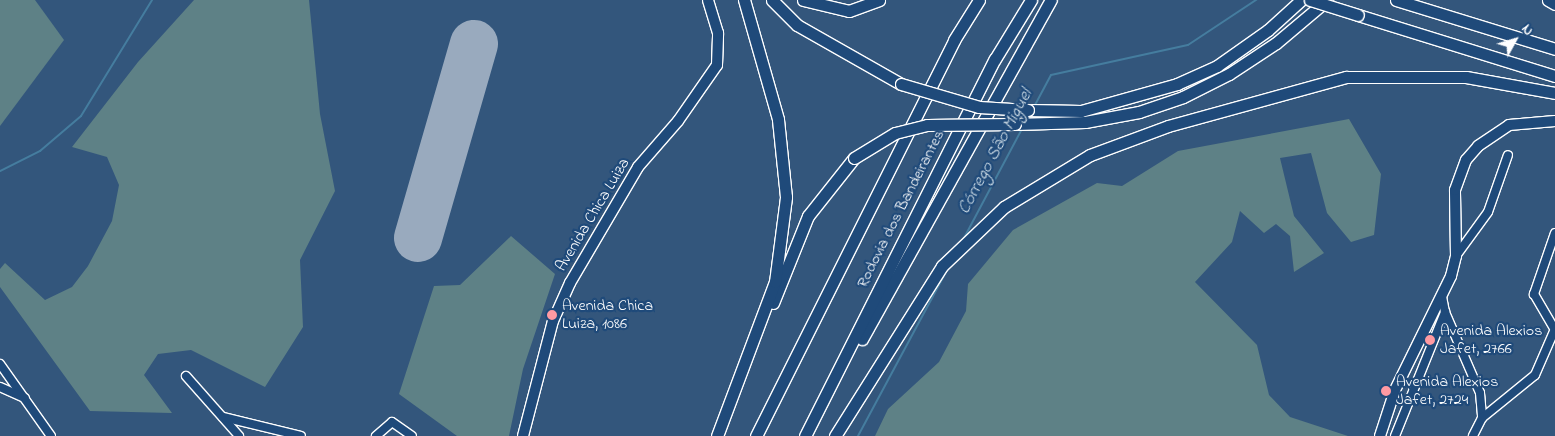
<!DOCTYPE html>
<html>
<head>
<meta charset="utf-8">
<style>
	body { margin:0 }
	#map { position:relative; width:1555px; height:436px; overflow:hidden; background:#33567c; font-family:"Indie Flower",sans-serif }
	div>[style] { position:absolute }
	.green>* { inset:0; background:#5e8186 }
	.stream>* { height:2px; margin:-1px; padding:0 1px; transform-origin:1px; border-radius:1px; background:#457d9f }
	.runway>* { height:48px; margin:-24px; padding:0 24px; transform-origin:24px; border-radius:24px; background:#99aabe }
	.roads { filter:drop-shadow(1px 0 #fff) drop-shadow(-1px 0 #fff) drop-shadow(0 1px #fff) drop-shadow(0 -1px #fff) }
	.minor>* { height:8px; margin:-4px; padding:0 4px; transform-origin:4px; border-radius:4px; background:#1f4a7a }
	.major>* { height:10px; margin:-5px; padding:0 5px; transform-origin:5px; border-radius:5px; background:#1f4a7a }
	.highway>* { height:11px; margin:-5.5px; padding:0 5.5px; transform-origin:5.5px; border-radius:5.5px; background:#1f4a7a }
	.bridges { filter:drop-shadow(1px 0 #fff) drop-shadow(-1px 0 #fff) drop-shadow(0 1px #fff) drop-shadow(0 -1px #fff) }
	.highway-bridge>* { height:11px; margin:-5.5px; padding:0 5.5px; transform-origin:5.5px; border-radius:5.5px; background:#1f4a7a }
	.dots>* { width:14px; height:14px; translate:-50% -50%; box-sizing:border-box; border:2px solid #1f4a7a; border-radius:50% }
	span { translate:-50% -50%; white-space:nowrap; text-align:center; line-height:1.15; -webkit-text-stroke:4.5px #1f4a7a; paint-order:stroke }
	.street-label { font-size:16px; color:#fff }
	.poi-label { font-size:16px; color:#fff }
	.left { translate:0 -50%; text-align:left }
	.water-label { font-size:18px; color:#d0dee7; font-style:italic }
	.north { position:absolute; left:1490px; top:15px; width:50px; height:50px; -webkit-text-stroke:4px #1f4a7a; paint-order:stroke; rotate:51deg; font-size:14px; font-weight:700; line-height:20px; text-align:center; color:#fff }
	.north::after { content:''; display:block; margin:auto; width:18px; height:22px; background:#fff; clip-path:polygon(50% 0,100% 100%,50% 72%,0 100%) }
</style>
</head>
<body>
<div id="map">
	<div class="green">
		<div style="clip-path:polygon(0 0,35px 0,64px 40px,0 126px)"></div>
		<div style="clip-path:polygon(194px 0,309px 0,320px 114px,335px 191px,300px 260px,303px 327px,265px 387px,191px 350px,158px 354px,144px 375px,172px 413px,90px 411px,0 287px,0 269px,5px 263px,45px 300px,72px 287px,88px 266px,112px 221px,119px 185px,107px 157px,72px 147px,138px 62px)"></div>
		<div style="clip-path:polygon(1349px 119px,1381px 174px,1374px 235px,1351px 242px,1327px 213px,1311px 153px,1280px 158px,1294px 216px,1324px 253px,1294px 272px,1290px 236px,1276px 224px,1264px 233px,1240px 211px,1232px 242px,1195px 282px,1257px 345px,1269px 395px,1290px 417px,1348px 436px,875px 436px,888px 409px,939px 362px,966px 311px,968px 284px,1013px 230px,1097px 183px,1122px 186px,1178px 151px)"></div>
		<div style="clip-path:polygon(511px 236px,555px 274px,523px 369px,509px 436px,457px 436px,399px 394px,434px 286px,460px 285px)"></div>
	</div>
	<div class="stream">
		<div style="left:1035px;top:105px;width:34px;rotate:-62deg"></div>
		<div style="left:1051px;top:75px;width:140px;rotate:-12.4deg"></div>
		<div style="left:1188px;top:45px;width:82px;rotate:-33.5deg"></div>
		<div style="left:0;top:171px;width:45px;rotate:-26.6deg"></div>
		<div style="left:40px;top:151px;width:54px;rotate:-40.5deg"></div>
		<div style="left:81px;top:116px;width:136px;rotate:-58.5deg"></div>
		<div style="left:964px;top:238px;width:123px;rotate:-62deg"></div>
		<div style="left:858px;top:436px;width:191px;rotate:-61.8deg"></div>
	</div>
	<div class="runway">
		<div style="left:418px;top:238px;width:202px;rotate:-73.9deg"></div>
	</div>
	<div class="roads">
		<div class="minor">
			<div style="left:1555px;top:233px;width:65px;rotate:109deg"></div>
			<div style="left:1534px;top:294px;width:42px;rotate:59.7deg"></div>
			<div style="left:1456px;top:256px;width:54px;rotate:-54deg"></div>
			<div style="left:1488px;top:212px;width:60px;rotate:-70.7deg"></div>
			<div style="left:1445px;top:312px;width:88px;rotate:66.6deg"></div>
			<div style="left:1480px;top:393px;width:25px;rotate:85deg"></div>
			<div style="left:1482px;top:418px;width:20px;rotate:117deg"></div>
			<div style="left:0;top:364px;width:88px;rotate:54.7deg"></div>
			<div style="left:186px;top:376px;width:80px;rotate:48.5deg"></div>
			<div style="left:0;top:387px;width:27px;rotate:24deg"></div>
			<div style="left:223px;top:417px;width:80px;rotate:13.7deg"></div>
			<div style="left:1482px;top:418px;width:68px;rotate:-39.1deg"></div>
			<div style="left:1535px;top:375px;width:50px;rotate:-66.5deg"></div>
			<div style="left:376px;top:436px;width:21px;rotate:-41deg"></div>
			<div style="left:392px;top:422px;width:24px;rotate:35deg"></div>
			<div style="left:1395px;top:436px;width:134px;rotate:-68deg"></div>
			<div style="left:1445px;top:312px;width:15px;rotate:-101deg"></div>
		</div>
		<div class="major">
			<div style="left:523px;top:436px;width:119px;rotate:-75.4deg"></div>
			<div style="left:553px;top:321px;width:42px;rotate:-65.9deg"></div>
			<div style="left:570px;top:283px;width:134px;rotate:-59.6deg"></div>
			<div style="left:638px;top:167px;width:61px;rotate:-49deg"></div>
			<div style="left:678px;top:121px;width:68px;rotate:-55.1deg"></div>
			<div style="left:717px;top:65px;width:32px;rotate:-88deg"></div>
			<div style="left:718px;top:33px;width:34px;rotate:-107deg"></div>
			<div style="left:1380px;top:436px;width:48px;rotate:-71.9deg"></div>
			<div style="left:1395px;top:390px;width:127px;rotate:-63.8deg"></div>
			<div style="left:1451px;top:276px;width:21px;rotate:-76deg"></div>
			<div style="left:1456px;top:256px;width:66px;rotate:-90.9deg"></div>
			<div style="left:1455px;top:190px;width:32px;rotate:-70deg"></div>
			<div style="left:1466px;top:160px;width:18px;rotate:-49deg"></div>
			<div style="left:1478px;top:146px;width:37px;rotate:-34deg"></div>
			<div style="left:1509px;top:125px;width:46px;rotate:-5deg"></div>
		</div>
		<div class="highway">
			<div style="left:772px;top:0;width:35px;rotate:45deg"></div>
			<div style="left:797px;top:25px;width:120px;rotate:29.6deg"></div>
			<div style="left:803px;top:0;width:47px;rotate:13.4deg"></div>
			<div style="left:849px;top:11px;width:32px;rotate:-20deg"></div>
			<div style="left:1396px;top:0;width:166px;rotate:17.1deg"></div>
			<div style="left:1548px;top:0;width:8px;rotate:30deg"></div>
			<div style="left:1358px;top:15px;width:206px;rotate:17.2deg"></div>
			<div style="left:1028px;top:110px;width:53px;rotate:1.1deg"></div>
			<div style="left:1081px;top:111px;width:100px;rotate:-15.7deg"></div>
			<div style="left:1177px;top:84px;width:44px;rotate:-24.2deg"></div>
			<div style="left:1217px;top:66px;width:62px;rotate:-35.2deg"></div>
			<div style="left:1268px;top:30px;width:45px;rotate:-42.3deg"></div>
			<div style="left:1015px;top:124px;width:70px;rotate:-1.6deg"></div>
			<div style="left:1085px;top:122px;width:55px;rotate:-10.5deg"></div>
			<div style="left:1139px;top:112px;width:46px;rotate:-18.8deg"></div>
			<div style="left:1183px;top:97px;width:51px;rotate:-26.6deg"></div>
			<div style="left:1229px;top:74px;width:56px;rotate:-33.4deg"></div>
			<div style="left:1276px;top:43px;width:67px;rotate:-40.1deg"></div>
			<div style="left:773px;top:303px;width:94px;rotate:-68.1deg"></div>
			<div style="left:808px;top:216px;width:74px;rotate:-51.6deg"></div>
			<div style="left:862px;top:339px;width:388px;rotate:-60.9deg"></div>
			<div style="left:717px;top:436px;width:165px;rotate:-69.4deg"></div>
			<div style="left:775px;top:282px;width:86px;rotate:-82.6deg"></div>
			<div style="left:786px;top:197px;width:78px;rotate:-95.9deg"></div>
			<div style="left:778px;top:119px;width:124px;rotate:-105.9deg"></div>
			<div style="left:756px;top:436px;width:443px;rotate:-63.4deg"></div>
			<div style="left:954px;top:40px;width:47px;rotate:-58deg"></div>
			<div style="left:805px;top:436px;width:422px;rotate:-63.3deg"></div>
			<div style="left:995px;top:59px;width:69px;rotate:-58.6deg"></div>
			<div style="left:835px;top:436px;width:201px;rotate:-57.8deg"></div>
			<div style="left:942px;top:266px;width:86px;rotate:-43.6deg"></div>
			<div style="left:1004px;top:207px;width:100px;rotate:-31.2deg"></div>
			<div style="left:1090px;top:155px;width:83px;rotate:-20.4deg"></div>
			<div style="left:1168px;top:126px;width:185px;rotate:-15.4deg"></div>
			<div style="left:1346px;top:77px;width:120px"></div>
			<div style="left:1466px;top:77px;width:90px;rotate:10.2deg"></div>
		</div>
	</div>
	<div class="bridges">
		<div class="highway-bridge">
			<div style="left:1310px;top:0;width:50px;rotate:17.4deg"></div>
			<div style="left:901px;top:84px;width:81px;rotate:16.4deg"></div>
			<div style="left:979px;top:107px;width:49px;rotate:3.5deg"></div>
			<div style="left:854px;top:158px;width:48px;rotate:-31.4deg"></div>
			<div style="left:895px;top:133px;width:33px;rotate:-14deg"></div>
			<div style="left:927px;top:125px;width:88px;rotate:-0.7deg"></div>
		</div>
	</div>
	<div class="dots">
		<div style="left:552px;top:315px;background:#ff9aa2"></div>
		<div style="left:1430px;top:340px;background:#ff9aa2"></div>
		<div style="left:1386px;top:391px;background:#ff9aa2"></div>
	</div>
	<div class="street-label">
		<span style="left:901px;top:209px;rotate:-63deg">Rodovia dos Bandeirantes</span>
		<span style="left:593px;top:215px;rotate:-59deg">Avenida Chica Luiza</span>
	</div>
	<div class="poi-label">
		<span class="left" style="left:562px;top:315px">Avenida Chica<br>Luiza, 1086</span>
		<span class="left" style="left:1440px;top:340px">Avenida Alexios<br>Jafet, 2766</span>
		<span class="left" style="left:1396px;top:391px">Avenida Alexios<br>Jafet, 2724</span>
	</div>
	<div class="water-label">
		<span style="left:996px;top:152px;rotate:-62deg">Córrego São Miguel</span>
	</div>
	<div class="north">N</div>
</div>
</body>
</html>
